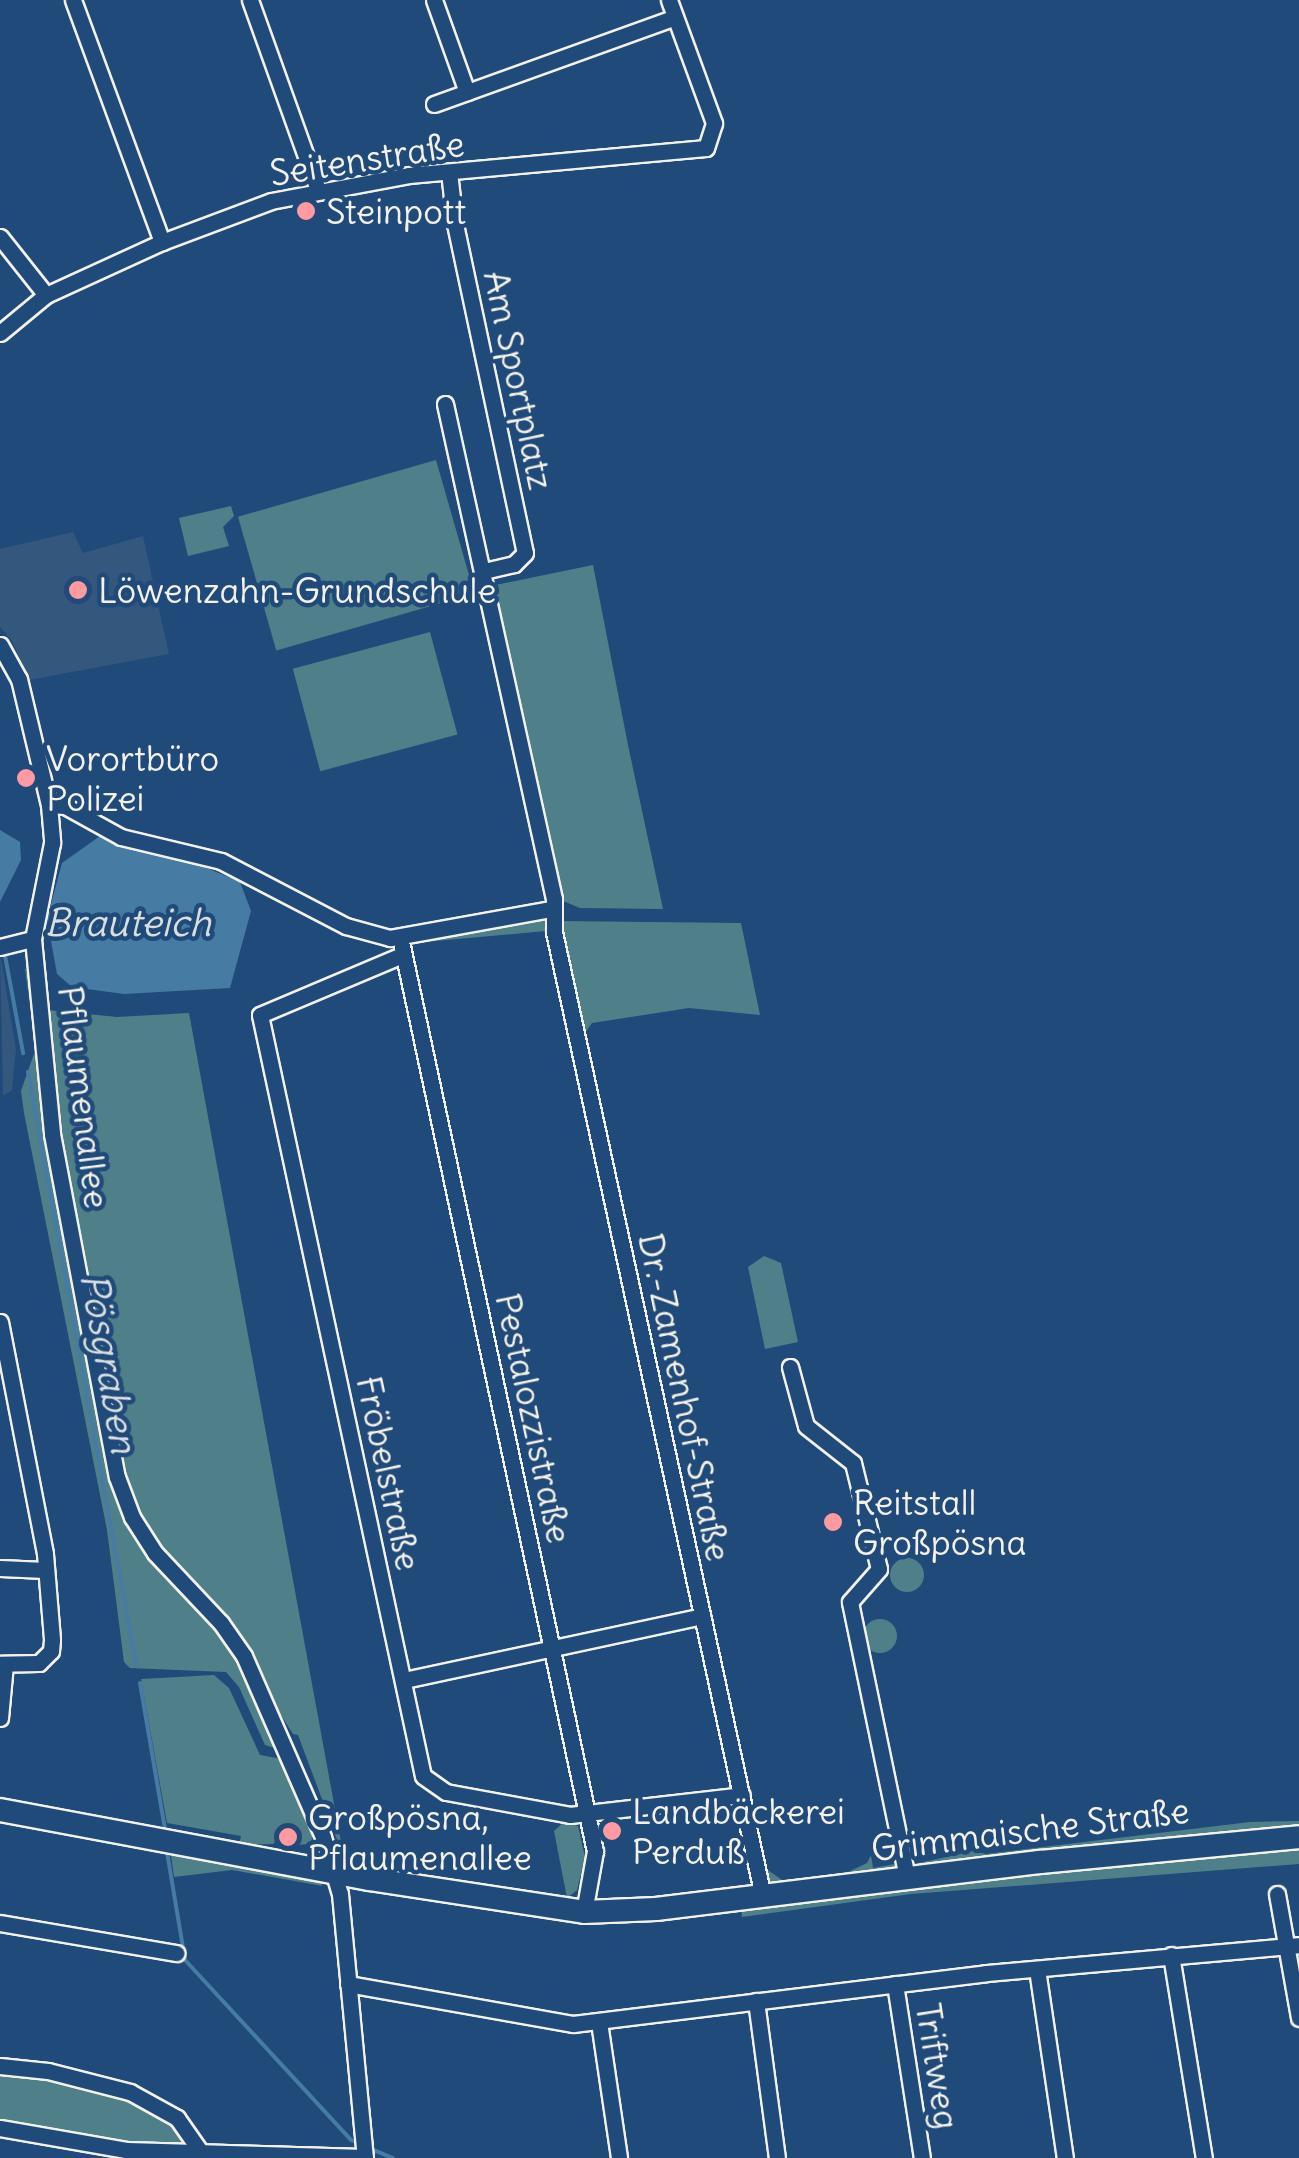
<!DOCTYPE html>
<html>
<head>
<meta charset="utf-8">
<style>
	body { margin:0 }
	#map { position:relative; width:1299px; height:2158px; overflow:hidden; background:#1f4a7a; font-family:Delius,sans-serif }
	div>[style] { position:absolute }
	.built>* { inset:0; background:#33577d }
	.green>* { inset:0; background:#4f808a; transform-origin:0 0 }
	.round { border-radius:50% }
	.water>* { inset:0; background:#467ca4 }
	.stream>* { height:4px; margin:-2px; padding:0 2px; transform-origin:2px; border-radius:2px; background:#467ca4 }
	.roads { filter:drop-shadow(2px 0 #f4f1e8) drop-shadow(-2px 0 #f4f1e8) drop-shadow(0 2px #f4f1e8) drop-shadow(0 -2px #f4f1e8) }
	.street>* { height:15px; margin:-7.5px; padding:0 7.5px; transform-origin:7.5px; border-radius:7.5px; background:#1f4a7a }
	.secondary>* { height:22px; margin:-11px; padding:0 11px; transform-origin:11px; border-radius:11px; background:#1f4a7a }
	.dots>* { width:28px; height:28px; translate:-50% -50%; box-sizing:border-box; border:5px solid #1f4a7a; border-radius:50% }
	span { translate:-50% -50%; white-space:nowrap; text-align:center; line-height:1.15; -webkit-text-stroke:9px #1f4a7a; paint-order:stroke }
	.street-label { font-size:35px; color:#f4f1e8 }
	.poi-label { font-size:35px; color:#f4f1e8 }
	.left { translate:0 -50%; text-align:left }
	.water-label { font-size:38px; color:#dadfde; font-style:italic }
</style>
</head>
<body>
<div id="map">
	<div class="built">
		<div style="clip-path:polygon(73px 532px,83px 553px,143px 536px,169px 654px,29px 680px,12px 641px,0 627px,0 549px)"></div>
		<div style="clip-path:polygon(0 952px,16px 1049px,12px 1090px,3px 1096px)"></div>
	</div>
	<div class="green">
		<div style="left:436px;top:460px;width:139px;height:206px;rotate:74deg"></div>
		<div style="clip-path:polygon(231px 506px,234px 516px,223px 527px,229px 546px,188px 556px,179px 518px)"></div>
		<div style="clip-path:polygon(593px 565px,628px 745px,663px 909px,580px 908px,561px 900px,491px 586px)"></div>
		<div style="left:430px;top:632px;width:106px;height:142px;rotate:75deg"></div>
		<div style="clip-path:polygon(542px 916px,547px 920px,546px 931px,413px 943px)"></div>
		<div style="clip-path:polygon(557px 921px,741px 923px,760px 1015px,689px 1008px,592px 1023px,582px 1037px,765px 1868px,782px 1880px,805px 1878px,848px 1872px,867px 1863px,871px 1855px,873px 1868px,900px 1863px,899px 1871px,772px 1887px,763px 1878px)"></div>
		<div style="clip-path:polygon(31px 968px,119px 1501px,239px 1656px,278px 1749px,265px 1745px,239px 1687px,226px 1672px,130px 1668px,124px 1662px,107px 1530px,24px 1113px,21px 1091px,36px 1048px,25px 969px)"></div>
		<div style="clip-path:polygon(47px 1010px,117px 1017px,189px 1013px,341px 1842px,338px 1842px,298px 1735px,293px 1734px,279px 1712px,237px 1628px,159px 1546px,132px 1501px,56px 1122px)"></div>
		<div style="clip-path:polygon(764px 1256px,781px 1263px,798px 1342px,765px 1349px,748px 1267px)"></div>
		<div class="round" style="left:890px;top:1558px;width:34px;height:34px"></div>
		<div class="round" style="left:863px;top:1619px;width:34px;height:34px"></div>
		<div style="clip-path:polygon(214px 1675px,229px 1688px,260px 1755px,282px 1759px,313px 1831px,311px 1844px,295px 1845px,293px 1835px,282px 1836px,273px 1844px,239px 1845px,241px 1836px,167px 1823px,141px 1679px)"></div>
		<div style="clip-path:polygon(1299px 1821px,1299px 1830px,1183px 1837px,919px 1868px,919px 1863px,973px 1851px,986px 1854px,1250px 1822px)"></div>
		<div style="clip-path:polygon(564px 1822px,578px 1826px,585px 1857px,577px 1890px,567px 1898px,554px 1831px)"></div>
		<div style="clip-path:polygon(1299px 1847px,1299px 1864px,911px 1894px,742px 1917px,741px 1907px,922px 1884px)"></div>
		<div style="clip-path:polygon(171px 1855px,317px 1880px,323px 1886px,232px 1870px,174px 1877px)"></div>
		<div style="clip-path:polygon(0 2070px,46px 2076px,126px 2094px,183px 2129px,180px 2146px,127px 2146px,0 2124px)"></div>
	</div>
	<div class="water">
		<div style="clip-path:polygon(0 830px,20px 842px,21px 860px,0 902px)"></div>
		<div style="clip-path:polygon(100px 836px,130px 849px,202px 866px,240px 882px,251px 911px,230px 988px,124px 994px,72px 987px,57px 974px,47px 919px,62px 863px)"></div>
	</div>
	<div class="stream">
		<div style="left:4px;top:950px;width:105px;rotate:79.5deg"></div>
		<div style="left:28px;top:1072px;width:602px;rotate:79.66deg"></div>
		<div style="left:140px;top:1683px;width:149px;rotate:80.3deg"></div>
		<div style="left:167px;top:1852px;width:109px;rotate:80.5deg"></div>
		<div style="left:185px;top:1960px;width:245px;rotate:47.3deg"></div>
		<div style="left:351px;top:2140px;width:11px;rotate:22deg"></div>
		<div style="left:369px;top:2148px;width:26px;rotate:23deg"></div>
	</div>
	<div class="roads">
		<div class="street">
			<div style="left:73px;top:0;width:258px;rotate:69.8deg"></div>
			<div style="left:250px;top:0;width:202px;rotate:70.3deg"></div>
			<div style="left:434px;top:0;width:98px;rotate:70.3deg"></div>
			<div style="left:434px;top:104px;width:256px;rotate:-19.8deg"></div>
			<div style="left:449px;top:172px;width:52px;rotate:83.4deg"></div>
			<div style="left:455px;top:224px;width:336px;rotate:78deg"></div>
			<div style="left:525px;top:553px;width:16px;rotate:135deg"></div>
			<div style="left:514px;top:564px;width:32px;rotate:167deg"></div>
			<div style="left:0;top:237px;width:74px;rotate:51.6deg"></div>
			<div style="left:0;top:333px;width:60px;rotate:-39.6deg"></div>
			<div style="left:46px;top:295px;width:128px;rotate:-24.6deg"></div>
			<div style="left:162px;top:242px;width:116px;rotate:-20.6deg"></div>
			<div style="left:271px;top:201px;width:140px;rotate:-10.7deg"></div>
			<div style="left:409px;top:175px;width:298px;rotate:-5.2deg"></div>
			<div style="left:706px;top:148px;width:26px;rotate:-72deg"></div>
			<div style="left:714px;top:123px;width:131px;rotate:-110.1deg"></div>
			<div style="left:445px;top:404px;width:507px;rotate:77.58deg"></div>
			<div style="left:554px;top:899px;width:33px;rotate:90deg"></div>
			<div style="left:554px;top:932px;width:986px;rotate:77.77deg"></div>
			<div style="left:0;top:645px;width:39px;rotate:61deg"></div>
			<div style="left:19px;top:679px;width:130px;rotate:76.6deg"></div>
			<div style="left:49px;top:805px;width:38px;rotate:85deg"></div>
			<div style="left:52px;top:843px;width:98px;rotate:101.2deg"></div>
			<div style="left:33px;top:939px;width:196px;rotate:84.4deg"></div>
			<div style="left:52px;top:1134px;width:349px;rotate:79.3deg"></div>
			<div style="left:117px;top:1477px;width:43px;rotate:69.4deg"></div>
			<div style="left:132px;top:1517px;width:43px;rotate:57.4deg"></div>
			<div style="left:155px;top:1553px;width:96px;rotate:46.7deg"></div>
			<div style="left:221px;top:1623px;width:40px;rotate:55.1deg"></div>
			<div style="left:244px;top:1656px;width:197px;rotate:66.4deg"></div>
			<div style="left:323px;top:1837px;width:59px;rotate:73.4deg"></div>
			<div style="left:340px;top:1894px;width:265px;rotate:84.6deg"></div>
			<div style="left:49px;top:805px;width:16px;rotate:4deg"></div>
			<div style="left:65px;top:806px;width:64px;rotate:29deg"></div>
			<div style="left:121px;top:837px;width:103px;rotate:13.5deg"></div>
			<div style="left:221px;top:861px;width:141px;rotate:27.5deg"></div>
			<div style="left:346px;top:926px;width:46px;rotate:15.3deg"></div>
			<div style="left:390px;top:938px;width:164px;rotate:-10.2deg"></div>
			<div style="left:400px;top:937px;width:935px;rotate:77.96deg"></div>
			<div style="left:595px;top:1851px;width:62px;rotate:100.2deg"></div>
			<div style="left:0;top:947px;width:34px;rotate:-14deg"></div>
			<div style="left:402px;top:955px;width:154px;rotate:157.1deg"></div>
			<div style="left:260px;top:1015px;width:778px;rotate:77.91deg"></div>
			<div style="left:423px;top:1776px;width:28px;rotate:35deg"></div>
			<div style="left:446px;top:1792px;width:126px;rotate:10.5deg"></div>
			<div style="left:570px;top:1815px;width:173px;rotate:-6.6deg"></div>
			<div style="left:0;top:1322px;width:236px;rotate:79deg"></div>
			<div style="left:45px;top:1554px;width:86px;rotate:85.3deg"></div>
			<div style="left:52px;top:1640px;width:11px;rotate:95deg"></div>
			<div style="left:51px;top:1651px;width:17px;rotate:135deg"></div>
			<div style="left:39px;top:1663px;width:39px;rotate:179deg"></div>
			<div style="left:790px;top:1367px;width:61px;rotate:74.8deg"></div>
			<div style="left:806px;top:1426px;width:60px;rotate:38.2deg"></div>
			<div style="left:853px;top:1463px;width:109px;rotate:76.2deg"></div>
			<div style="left:879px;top:1569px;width:44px;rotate:131.3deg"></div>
			<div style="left:850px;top:1602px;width:282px;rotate:78.3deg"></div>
			<div style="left:0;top:1568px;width:45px;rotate:2.5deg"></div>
			<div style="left:404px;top:1680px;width:305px;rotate:-12.1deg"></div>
			<div style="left:0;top:1718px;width:54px;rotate:-84.7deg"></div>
			<div style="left:1277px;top:1894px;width:126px;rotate:79.9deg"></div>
			<div style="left:0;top:1923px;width:179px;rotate:9.7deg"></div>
			<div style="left:1171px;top:1955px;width:206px;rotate:80.8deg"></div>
			<div style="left:1037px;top:1969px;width:191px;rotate:81.6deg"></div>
			<div style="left:348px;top:1984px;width:229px;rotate:10.1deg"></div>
			<div style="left:573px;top:2024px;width:416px;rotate:-7deg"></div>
			<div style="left:986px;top:1973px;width:314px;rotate:-5.1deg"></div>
			<div style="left:895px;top:1984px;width:176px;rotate:81.2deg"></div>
			<div style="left:756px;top:2001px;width:158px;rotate:82.4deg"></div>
			<div style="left:599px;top:2022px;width:137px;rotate:81.6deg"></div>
			<div style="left:0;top:2066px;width:48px;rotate:5.9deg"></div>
			<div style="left:48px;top:2071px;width:85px;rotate:14.4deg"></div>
			<div style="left:130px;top:2092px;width:54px;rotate:29deg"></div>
			<div style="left:177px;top:2118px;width:39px;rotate:55deg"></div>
			<div style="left:0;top:2128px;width:128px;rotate:9.9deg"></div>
			<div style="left:126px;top:2150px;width:239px;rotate:1.7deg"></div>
		</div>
		<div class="secondary">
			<div style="left:0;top:1810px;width:375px;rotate:10.6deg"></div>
			<div style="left:369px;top:1879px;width:218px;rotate:8.7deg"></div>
			<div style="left:584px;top:1912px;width:72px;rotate:-2.4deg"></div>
			<div style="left:656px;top:1909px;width:388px;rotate:-7deg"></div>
			<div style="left:1041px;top:1862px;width:259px;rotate:-5.5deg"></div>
		</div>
	</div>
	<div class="dots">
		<div style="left:306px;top:211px;background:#ff9aa2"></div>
		<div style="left:78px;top:590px;background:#ff9aa2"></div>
		<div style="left:26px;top:778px;background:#ff9aa2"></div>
		<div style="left:833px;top:1522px;background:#ff9aa2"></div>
		<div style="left:612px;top:1831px;background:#ff9aa2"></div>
		<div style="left:288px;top:1837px;background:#ff9aa2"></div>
	</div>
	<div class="street-label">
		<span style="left:367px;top:158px;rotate:-9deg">Seitenstraße</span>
		<span style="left:519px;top:380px;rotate:78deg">Am Sportplatz</span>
		<span style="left:84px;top:1097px;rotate:83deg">Pflaumenallee</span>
		<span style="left:685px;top:1397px;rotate:78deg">Dr.-Zamenhof-Straße</span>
		<span style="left:534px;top:1418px;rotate:78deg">Pestalozzistraße</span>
		<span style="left:389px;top:1473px;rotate:78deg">Fröbelstraße</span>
		<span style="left:1030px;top:1829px;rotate:-7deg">Grimmaische Straße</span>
		<span style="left:938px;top:2066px;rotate:81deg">Triftweg</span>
	</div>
	<div class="poi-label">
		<span class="left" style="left:326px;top:211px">Steinpott</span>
		<span class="left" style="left:98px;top:590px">Löwenzahn-Grundschule</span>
		<span class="left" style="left:46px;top:778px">Vorortbüro<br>Polizei</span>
		<span class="left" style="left:853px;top:1522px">Reitstall<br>Großpösna</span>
		<span class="left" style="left:632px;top:1831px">Landbäckerei<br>Perduß</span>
		<span class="left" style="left:308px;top:1837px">Großpösna,<br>Pflaumenallee</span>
	</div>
	<div class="water-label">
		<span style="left:128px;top:923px">Brauteich</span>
		<span style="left:109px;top:1363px;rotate:80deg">Pösgraben</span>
	</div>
</div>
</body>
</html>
